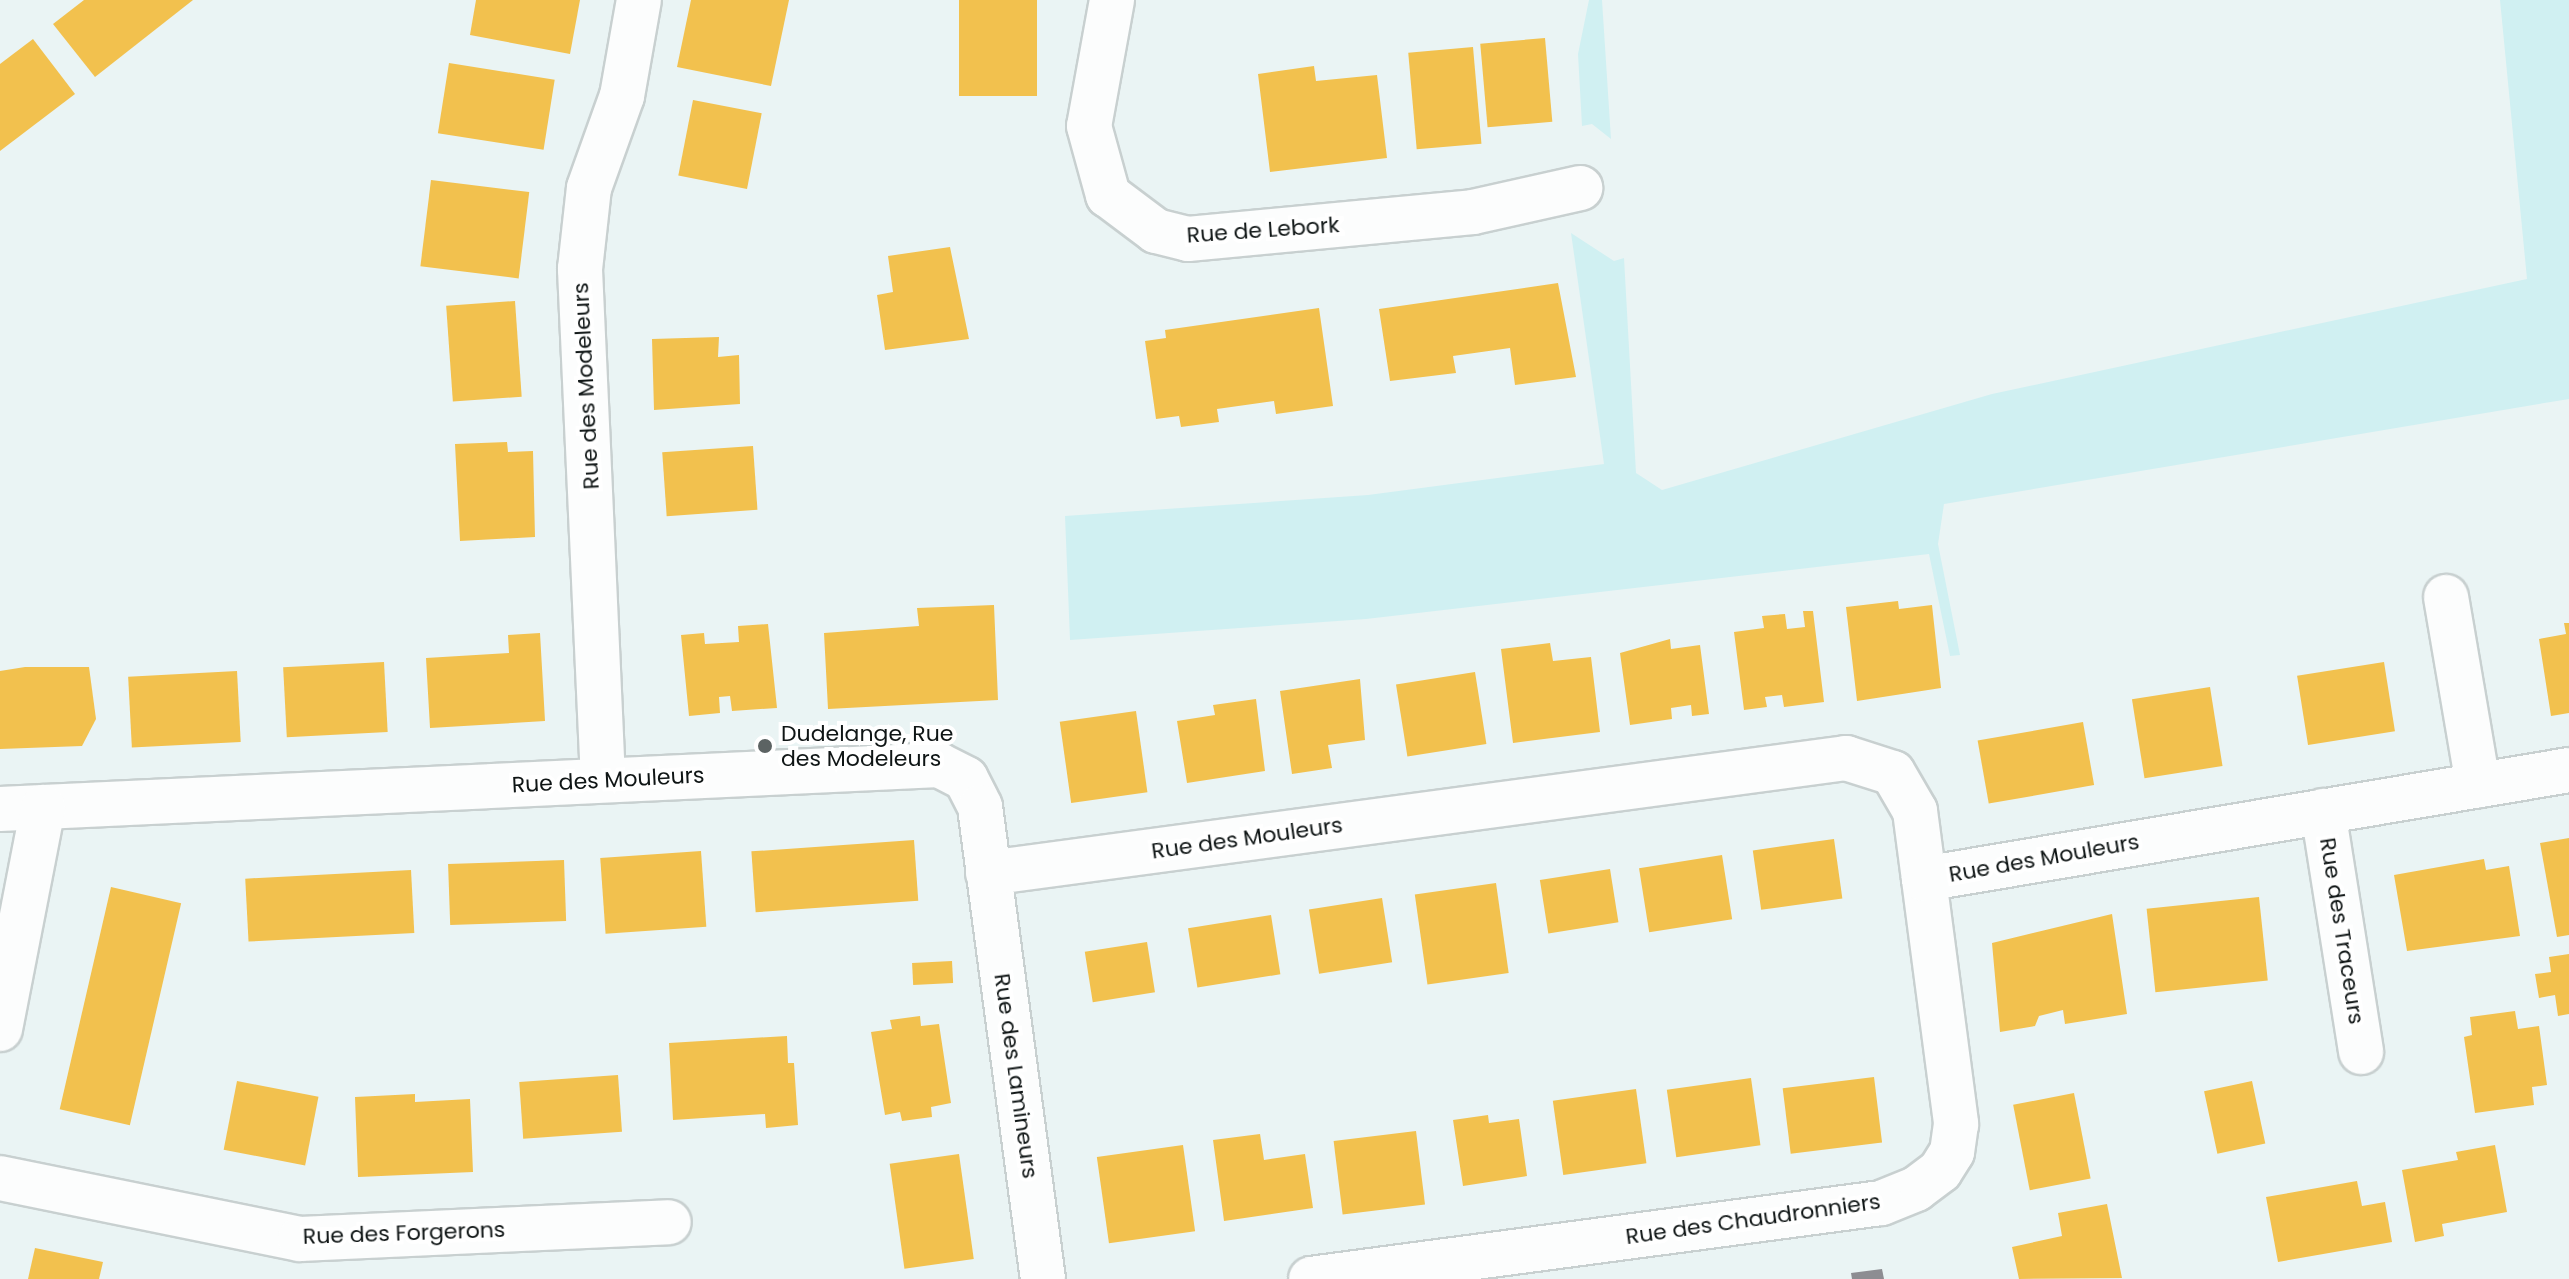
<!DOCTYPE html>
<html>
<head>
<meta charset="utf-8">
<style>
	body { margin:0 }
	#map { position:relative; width:2569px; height:1279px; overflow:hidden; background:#eaf4f4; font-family:Poppins,sans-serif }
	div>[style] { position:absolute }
	.green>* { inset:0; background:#d0f0f2 }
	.homes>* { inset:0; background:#f2c14e; transform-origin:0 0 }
	.industry>* { inset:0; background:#8d8d92 }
	.roads { filter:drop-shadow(2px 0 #c8d0d0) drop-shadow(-2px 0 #c8d0d0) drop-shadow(0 2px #c8d0d0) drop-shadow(0 -2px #c8d0d0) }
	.minor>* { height:44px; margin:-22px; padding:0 22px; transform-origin:22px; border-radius:22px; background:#fcfdfd }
	.dots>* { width:22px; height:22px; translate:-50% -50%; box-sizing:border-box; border:4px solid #fff; border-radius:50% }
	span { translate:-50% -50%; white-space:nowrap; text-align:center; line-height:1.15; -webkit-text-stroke:8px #fff; paint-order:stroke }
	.street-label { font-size:22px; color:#0f1515 }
	.poi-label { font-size:22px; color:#0f1515 }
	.left { translate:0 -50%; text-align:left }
</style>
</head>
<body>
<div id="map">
	<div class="green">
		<div style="clip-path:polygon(1589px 0,1602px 0,1611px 139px,1592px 124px,1582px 126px,1578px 54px)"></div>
		<div style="clip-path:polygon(2500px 0,2569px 0,2569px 399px,1944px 504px,1938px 544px,1960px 655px,1950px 656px,1929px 554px,1366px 619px,1070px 640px,1065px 516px,1368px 495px,1604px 464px,1571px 233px,1614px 261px,1624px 258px,1636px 473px,1662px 490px,1992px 394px,2527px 279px)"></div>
	</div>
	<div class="homes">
		<div style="clip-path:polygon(84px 0,193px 0,95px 77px,53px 24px)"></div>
		<div style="clip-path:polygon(476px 0,580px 0,570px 54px,470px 35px)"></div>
		<div style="clip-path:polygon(691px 0,789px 0,771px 86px,677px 67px)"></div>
		<div style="left:959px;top:0;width:78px;height:96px"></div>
		<div style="left:1545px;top:38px;width:84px;height:65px;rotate:85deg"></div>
		<div style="clip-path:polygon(33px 39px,75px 94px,0 151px,0 64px)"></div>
		<div style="left:1473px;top:47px;width:97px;height:65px;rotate:85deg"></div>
		<div style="left:449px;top:63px;width:107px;height:71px;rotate:9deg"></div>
		<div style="clip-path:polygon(1314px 66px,1316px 81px,1377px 75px,1387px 158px,1270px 172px,1258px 74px)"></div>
		<div style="left:693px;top:100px;width:70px;height:77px;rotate:11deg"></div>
		<div style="left:431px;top:180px;width:99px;height:87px;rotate:7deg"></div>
		<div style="clip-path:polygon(950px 247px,969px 339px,885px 350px,877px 295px,893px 292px,888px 256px)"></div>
		<div style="clip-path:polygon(1558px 283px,1576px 377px,1515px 385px,1510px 348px,1453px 356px,1456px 373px,1390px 381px,1379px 309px)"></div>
		<div style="left:515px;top:301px;width:96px;height:69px;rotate:86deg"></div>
		<div style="clip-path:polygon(1319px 308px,1333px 406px,1276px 414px,1274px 401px,1217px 409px,1219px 422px,1181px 427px,1179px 416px,1156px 419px,1145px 341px,1166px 338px,1165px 330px)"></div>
		<div style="clip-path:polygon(719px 337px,718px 357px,739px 355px,740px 404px,654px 410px,652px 339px)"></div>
		<div style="clip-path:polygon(507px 442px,508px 452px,533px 451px,535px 537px,460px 541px,455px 444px)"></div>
		<div style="left:753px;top:446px;width:64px;height:91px;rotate:86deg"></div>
		<div style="clip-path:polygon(1898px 601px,1899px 609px,1932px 605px,1941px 688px,1857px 701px,1846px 607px)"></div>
		<div style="clip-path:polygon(994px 605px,998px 700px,828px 709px,824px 633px,919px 626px,917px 608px)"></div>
		<div style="clip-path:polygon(1803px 611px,1813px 611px,1824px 702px,1784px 707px,1782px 695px,1765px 697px,1767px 707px,1744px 710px,1734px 632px,1764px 628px,1762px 616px,1785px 614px,1787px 629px,1805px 627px)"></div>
		<div style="clip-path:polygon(2564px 623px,2569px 623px,2569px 713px,2551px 716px,2539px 639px,2566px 634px)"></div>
		<div style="clip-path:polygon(768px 624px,777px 708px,732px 711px,730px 696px,719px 697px,720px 713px,689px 716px,681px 635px,704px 633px,705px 644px,739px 642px,738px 626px)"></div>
		<div style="clip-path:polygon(540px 633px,545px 721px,430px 728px,426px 658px,509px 653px,508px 635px)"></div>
		<div style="clip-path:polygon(1670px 639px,1671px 649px,1700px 645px,1709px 714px,1692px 716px,1691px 705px,1671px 708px,1672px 719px,1630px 725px,1620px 653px)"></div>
		<div style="clip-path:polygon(1550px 643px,1553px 661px,1591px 657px,1600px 732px,1513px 743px,1501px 649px)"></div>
		<div style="left:384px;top:662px;width:70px;height:101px;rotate:87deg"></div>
		<div style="left:2384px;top:662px;width:70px;height:88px;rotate:81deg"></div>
		<div style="clip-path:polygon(25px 667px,89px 667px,96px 719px,82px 746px,0 749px,0 671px)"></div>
		<div style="left:237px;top:671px;width:71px;height:109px;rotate:87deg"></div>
		<div style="left:1475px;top:672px;width:73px;height:80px;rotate:81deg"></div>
		<div style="clip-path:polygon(1360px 679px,1365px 740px,1328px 745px,1332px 768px,1292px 774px,1280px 691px)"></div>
		<div style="left:2210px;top:687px;width:80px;height:79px;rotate:81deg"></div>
		<div style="clip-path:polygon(1256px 699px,1265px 771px,1187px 783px,1177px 721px,1215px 715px,1213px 705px)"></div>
		<div style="left:1136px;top:711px;width:82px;height:77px;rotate:82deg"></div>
		<div style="left:2083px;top:722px;width:64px;height:107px;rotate:80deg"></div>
		<div style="clip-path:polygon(2569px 838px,2569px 935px,2557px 937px,2540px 843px)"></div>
		<div style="left:1834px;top:839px;width:60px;height:82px;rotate:82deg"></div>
		<div style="left:914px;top:840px;width:61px;height:163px;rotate:86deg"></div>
		<div style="left:701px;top:851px;width:76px;height:101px;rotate:86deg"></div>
		<div style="left:1722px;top:855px;width:65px;height:84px;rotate:81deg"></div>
		<div style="clip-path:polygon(2484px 859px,2486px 870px,2509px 866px,2520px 936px,2407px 951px,2394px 875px)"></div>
		<div style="left:564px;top:860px;width:61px;height:116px;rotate:88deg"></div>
		<div style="left:1610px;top:869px;width:54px;height:71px;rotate:81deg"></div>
		<div style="left:411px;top:870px;width:63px;height:166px;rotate:87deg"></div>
		<div style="left:1496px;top:883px;width:91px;height:82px;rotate:82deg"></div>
		<div style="left:111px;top:887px;width:72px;height:228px;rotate:13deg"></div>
		<div style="left:2259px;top:897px;width:84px;height:113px;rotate:84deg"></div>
		<div style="left:1382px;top:898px;width:65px;height:74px;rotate:81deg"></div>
		<div style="clip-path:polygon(2112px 914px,2127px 1014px,2065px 1024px,2063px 1010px,2039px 1016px,2035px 1026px,2000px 1032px,1992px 943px)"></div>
		<div style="left:1271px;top:915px;width:60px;height:84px;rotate:81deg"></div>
		<div style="left:1147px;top:942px;width:51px;height:63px;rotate:81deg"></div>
		<div style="clip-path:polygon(2569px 954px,2569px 1014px,2558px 1016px,2555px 995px,2539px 998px,2535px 974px,2551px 972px,2549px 957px)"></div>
		<div style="left:952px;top:961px;width:22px;height:40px;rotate:87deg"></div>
		<div style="clip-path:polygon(2515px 1011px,2518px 1029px,2539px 1026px,2547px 1085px,2532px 1087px,2534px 1105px,2475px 1113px,2464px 1037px,2472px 1035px,2470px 1017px)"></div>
		<div style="clip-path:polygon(920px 1016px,921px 1026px,939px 1024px,951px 1103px,931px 1107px,932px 1117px,902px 1121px,900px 1112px,885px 1115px,871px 1032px,892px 1029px,890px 1020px)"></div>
		<div style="clip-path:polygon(787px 1036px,788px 1063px,794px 1063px,798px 1125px,766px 1128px,765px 1114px,673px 1120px,669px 1043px)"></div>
		<div style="left:618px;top:1075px;width:57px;height:99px;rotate:86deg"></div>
		<div style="left:1874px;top:1077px;width:66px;height:92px;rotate:83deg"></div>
		<div style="left:1751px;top:1078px;width:68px;height:85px;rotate:82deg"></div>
		<div style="left:237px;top:1081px;width:83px;height:70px;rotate:11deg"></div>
		<div style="left:2252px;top:1081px;width:64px;height:49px;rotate:78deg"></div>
		<div style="left:1636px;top:1089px;width:75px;height:84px;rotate:82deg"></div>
		<div style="left:2074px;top:1093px;width:87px;height:62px;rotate:79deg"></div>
		<div style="clip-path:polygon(415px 1094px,415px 1102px,470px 1099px,473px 1172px,358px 1177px,355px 1097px)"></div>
		<div style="clip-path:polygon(1488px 1115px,1489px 1123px,1519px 1119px,1527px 1176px,1463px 1186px,1453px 1120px)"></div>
		<div style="left:1416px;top:1131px;width:74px;height:83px;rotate:83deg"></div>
		<div style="clip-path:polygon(1260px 1134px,1264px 1160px,1305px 1154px,1313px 1208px,1224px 1221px,1213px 1140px)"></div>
		<div style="left:1183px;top:1145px;width:87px;height:87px;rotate:82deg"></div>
		<div style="clip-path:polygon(2495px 1145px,2507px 1212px,2442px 1224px,2444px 1236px,2415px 1242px,2402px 1170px,2458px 1160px,2456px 1152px)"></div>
		<div style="left:959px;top:1154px;width:106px;height:70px;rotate:82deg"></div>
		<div style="clip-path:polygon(2357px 1181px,2362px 1206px,2385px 1202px,2392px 1242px,2278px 1262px,2266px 1197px)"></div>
		<div style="clip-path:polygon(2107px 1204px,2122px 1278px,2019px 1279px,2012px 1247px,2062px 1236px,2058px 1213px)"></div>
		<div style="clip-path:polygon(35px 1248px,103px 1262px,99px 1279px,28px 1279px)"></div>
	</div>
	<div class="industry">
		<div style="clip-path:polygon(1882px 1269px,1884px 1279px,1852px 1279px,1851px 1273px)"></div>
	</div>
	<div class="roads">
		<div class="minor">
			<div style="left:1112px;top:0;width:128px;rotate:100.3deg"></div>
			<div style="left:1089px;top:126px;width:72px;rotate:74.6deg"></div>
			<div style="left:1108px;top:195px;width:60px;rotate:36.9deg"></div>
			<div style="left:1156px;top:231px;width:33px;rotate:14deg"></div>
			<div style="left:1188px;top:239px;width:286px;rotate:-5.4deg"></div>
			<div style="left:1473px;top:212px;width:110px;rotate:-12.6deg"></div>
			<div style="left:2446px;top:597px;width:191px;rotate:80.3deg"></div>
			<div style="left:603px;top:780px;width:512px;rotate:-92.58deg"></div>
			<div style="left:580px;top:269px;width:81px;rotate:-83.7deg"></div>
			<div style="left:589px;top:188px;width:98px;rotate:-70.3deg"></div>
			<div style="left:622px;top:96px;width:97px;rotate:-80deg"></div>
			<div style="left:0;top:809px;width:940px;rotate:-2.68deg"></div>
			<div style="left:939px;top:765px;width:30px;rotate:27deg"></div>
			<div style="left:966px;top:779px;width:31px;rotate:63deg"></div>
			<div style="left:980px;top:807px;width:476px;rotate:82.4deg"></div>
			<div style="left:2323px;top:811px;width:244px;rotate:81deg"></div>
			<div style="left:988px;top:873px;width:866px;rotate:-7.63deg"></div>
			<div style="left:1846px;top:758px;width:49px;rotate:17.7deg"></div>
			<div style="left:1893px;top:773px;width:44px;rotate:59.9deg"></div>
			<div style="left:1915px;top:811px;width:316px;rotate:82.5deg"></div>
			<div style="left:1956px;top:1124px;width:28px;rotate:98deg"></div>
			<div style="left:1952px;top:1152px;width:22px;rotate:122deg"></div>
			<div style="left:1940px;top:1171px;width:30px;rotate:143deg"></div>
			<div style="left:1916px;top:1189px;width:38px;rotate:158deg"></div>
			<div style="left:1881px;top:1203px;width:575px;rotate:172.41deg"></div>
			<div style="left:1924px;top:879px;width:654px;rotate:-9.59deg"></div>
			<div style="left:0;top:1029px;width:226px;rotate:-79deg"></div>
			<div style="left:0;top:1178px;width:306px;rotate:11.5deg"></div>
			<div style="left:300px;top:1239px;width:369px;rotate:-2.6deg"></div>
		</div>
	</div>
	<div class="dots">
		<div style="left:765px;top:746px;background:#5c6363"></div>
	</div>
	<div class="street-label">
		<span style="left:1263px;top:230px;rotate:-4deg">Rue de Lebork</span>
		<span style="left:586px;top:386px;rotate:-93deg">Rue des Modeleurs</span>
		<span style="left:608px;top:780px;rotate:-3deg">Rue des Mouleurs</span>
		<span style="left:1247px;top:838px;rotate:-8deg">Rue des Mouleurs</span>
		<span style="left:2044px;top:858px;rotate:-10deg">Rue des Mouleurs</span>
		<span style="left:2342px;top:931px;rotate:81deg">Rue des Traceurs</span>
		<span style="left:1016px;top:1076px;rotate:82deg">Rue des Lamineurs</span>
		<span style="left:1753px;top:1219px;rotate:-8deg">Rue des Chaudronniers</span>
		<span style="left:404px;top:1233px;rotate:-2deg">Rue des Forgerons</span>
	</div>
	<div class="poi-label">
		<span class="left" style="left:781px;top:746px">Dudelange, Rue<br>des Modeleurs</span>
	</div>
</div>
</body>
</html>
